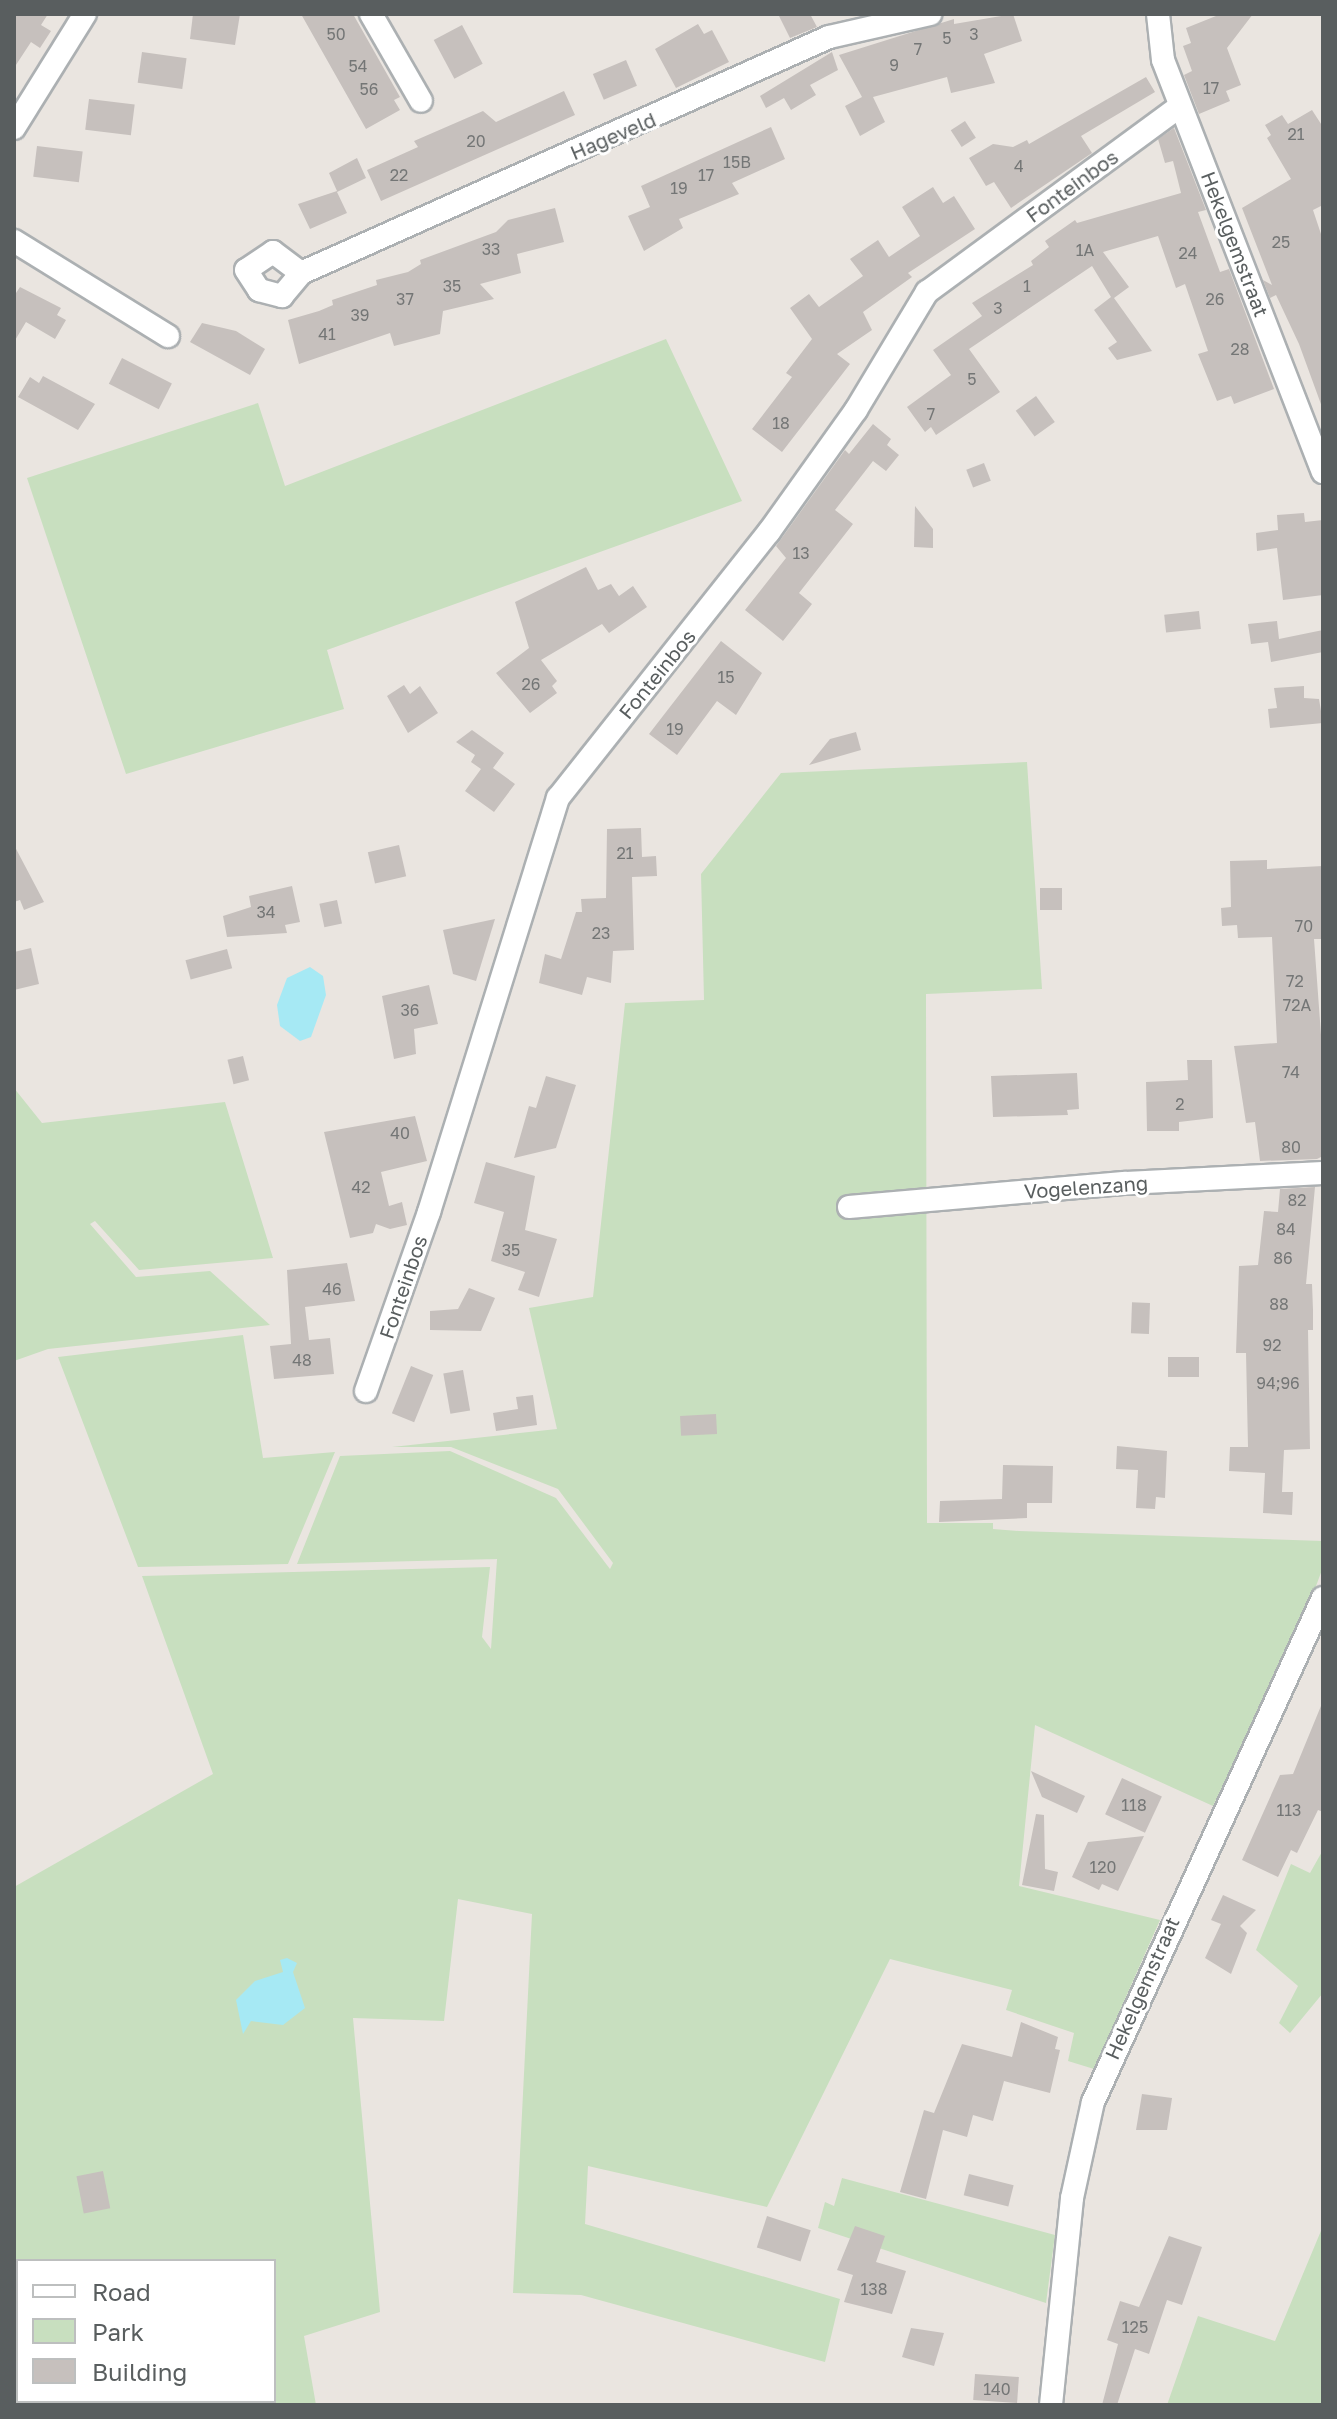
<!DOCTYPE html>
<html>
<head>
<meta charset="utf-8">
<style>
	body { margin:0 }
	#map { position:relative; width:1337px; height:2419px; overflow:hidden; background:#eae5e0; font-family:"Golos Text",sans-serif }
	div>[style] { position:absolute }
	.green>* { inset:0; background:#c8dfbf }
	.water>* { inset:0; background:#a6e9f4 }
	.building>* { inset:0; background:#c6c0bd; transform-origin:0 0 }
	.roads { filter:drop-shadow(2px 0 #acb0b2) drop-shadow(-2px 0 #acb0b2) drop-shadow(0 2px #acb0b2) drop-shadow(0 -2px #acb0b2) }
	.minor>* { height:22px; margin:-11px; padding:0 11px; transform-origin:11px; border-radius:11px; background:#fff }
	span { translate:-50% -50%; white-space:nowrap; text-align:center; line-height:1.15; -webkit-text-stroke:6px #fff; paint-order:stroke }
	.number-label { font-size:16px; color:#747676 }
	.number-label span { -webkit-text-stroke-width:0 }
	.street-label { font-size:20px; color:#595e5f }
	.frame { position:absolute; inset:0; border:16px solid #595e5f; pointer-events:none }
	.legend { position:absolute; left:16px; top:2259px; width:260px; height:144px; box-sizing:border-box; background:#fff; border:2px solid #bdbfbf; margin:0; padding:10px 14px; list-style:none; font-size:24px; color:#595e5f }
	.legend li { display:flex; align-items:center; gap:16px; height:40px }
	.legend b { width:40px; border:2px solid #bdbfbf }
</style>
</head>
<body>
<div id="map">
	<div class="green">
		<div style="clip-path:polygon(666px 339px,742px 501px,327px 650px,344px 709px,126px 774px,27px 478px,258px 403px,285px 486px)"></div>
		<div style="clip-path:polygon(evenodd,1027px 762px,1042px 989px,926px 994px,927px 1523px,993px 1523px,993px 1529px,1019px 1531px,1323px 1541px,1323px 1567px,1308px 1608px,1213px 1806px,1035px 1725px,1019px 1886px,1160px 1920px,1094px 2069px,1068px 2061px,1074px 2033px,1006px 2010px,1012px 1990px,890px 1959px,767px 2207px,588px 2166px,585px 2224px,840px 2299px,825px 2362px,581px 2295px,513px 2293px,532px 1914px,458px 1899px,444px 2021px,353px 2018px,380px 2312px,304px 2336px,316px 2405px,14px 2405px,14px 1887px,213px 1774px,142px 1576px,490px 1567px,482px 1637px,491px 1649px,497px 1559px,297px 1564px,340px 1456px,450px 1451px,556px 1498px,610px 1569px,613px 1563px,558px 1489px,451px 1447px,392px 1447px,557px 1429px,529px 1308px,593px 1297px,625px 1003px,704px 1000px,701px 874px,781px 773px,1027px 762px,18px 2261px,274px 2261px,274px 2401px,18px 2401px,18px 2261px)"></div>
		<div style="clip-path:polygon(14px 1088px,42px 1123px,225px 1102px,273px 1258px,139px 1270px,95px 1221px,90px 1224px,136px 1277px,210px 1271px,270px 1325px,48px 1349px,14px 1361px)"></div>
		<div style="clip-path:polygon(243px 1335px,263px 1458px,335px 1452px,288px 1564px,138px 1567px,58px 1357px)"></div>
		<div style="clip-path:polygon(1323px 1850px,1323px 1993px,1290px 2033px,1279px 2023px,1298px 1986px,1256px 1950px,1291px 1864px,1310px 1873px)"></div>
		<div style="clip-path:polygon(842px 2178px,1055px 2235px,1046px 2303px,818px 2228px,825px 2202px,834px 2206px)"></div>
		<div style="clip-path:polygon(1323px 2226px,1323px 2405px,1167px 2405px,1198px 2316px,1275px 2341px)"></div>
	</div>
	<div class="water">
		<div style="clip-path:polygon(310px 967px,323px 976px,326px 995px,311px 1037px,300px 1041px,280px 1026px,277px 1005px,287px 978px)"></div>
		<div style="clip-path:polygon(287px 1958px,297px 1963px,293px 1972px,305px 2008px,283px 2025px,251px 2021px,243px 2034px,236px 2000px,255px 1981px,283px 1972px,280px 1960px)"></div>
	</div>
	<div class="building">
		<div style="clip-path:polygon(14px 14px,48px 14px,41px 25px,51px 31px,40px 48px,31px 42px,14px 68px)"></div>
		<div style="clip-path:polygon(193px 14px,240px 14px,235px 45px,190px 39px)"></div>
		<div style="clip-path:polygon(301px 14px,353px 14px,400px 97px,394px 100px,400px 110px,366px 129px)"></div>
		<div style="clip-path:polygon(778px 14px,810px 14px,817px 27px,790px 38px)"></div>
		<div style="clip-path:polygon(1013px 14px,1022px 41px,984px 54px,995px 83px,951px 93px,947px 77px,873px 97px,885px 122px,860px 136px,845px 106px,862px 97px,839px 55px,954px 19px,954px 24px)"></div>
		<div style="clip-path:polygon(1221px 14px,1253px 14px,1227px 48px,1241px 85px,1226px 91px,1230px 101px,1199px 114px,1184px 75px,1192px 71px,1183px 46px,1191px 43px,1186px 28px)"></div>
		<div style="clip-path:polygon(698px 24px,704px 34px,712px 30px,729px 62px,676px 88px,655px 49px)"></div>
		<div style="left:462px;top:25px;width:44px;height:32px;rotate:62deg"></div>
		<div style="left:142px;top:52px;width:45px;height:31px;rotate:8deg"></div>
		<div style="clip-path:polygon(832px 52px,838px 70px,810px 85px,816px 95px,791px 110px,784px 98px,766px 108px,760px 96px)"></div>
		<div style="left:626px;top:60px;width:28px;height:36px;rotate:67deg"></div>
		<div style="clip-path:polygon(1146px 77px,1155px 92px,1081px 136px,1092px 153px,1011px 208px,994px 182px,986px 186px,969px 158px,993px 144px,1013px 147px,1027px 140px,1029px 144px)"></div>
		<div style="clip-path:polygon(564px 91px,575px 115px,381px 201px,367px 170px,418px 147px,414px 141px,483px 111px,496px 122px)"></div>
		<div style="left:89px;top:99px;width:46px;height:31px;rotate:7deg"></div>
		<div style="clip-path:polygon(1312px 110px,1323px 127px,1323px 205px,1313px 210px,1323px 240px,1322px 407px,1299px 344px,1276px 295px,1270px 298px,1263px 280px,1272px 285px,1242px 208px,1291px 179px,1267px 138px,1271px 135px,1265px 125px,1282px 115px,1288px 124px)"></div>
		<div style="left:965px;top:121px;width:20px;height:17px;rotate:57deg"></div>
		<div style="clip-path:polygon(771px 127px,785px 159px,732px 183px,739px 194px,679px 219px,683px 228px,644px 251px,628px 216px,650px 207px,641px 186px)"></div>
		<div style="clip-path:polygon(1174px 128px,1206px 210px,1198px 212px,1220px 272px,1229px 269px,1274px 389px,1234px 404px,1231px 396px,1217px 401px,1198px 354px,1208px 351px,1185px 284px,1176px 288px,1158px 236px,1103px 252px,1129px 287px,1114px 298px,1152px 351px,1117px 360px,1108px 348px,1117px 342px,1094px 310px,1111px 297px,1092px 266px,969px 349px,1000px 392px,936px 435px,931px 427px,925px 432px,907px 407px,951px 375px,933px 350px,982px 316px,972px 303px,1033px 265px,1031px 261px,1049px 247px,1045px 241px,1075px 220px,1077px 223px,1181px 193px,1173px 161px,1165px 163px,1158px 139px)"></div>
		<div style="left:37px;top:146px;width:46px;height:31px;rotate:7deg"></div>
		<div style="clip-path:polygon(357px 158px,366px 178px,337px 192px,347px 213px,310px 229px,298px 204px,337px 191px,329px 173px)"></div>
		<div style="clip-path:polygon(933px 187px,943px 203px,954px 196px,975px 229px,908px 273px,912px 277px,863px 312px,872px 330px,837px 354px,850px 364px,782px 452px,752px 429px,792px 377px,786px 373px,812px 339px,790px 308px,809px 294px,819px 307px,863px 276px,850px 259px,878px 240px,889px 257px,920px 236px,902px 207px)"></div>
		<div style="clip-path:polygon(555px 208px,564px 242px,517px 254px,521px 273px,480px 284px,494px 299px,443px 311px,440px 334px,394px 346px,390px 333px,299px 364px,288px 320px,319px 311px,333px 305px,332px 300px,377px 285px,376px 280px,408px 272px,421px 264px,420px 260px,496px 232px,508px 220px)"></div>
		<div style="clip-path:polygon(20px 287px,61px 308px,57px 315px,66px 320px,55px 339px,26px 322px,14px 342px,14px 296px)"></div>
		<div style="clip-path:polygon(202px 323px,236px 331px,265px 349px,250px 375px,190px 342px)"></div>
		<div style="left:122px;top:358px;width:56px;height:29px;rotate:27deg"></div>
		<div style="clip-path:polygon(43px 376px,95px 404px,78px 430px,18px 397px,30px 377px,39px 383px)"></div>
		<div style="left:1036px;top:396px;width:32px;height:25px;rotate:54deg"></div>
		<div style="clip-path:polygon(873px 424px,891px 439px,887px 445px,899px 455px,886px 471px,873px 461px,835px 510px,853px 524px,799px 593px,812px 604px,783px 641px,745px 610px,786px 558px,776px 546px,845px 450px,849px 454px)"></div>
		<div style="left:984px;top:463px;width:19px;height:19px;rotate:69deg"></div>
		<div style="clip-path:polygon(915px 506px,933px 529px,933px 548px,914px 547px)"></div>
		<div style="clip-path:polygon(1304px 513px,1305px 522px,1323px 520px,1323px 595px,1283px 600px,1277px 548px,1257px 551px,1256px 533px,1278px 530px,1277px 515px)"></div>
		<div style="clip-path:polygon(586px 567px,598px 590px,611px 584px,619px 596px,633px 586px,647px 607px,609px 633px,602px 624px,541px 660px,557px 681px,552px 686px,557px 693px,530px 713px,496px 673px,529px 648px,515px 602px)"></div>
		<div style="left:1199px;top:611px;width:18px;height:35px;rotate:84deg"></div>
		<div style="clip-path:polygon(1277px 621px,1279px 639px,1323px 630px,1323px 652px,1271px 662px,1268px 642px,1251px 644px,1248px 624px)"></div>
		<div style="clip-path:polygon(721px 641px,762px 673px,736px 715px,717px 701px,677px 755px,649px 734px)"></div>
		<div style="clip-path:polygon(404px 685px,410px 694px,420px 686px,438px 713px,408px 733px,387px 696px)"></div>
		<div style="clip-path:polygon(1304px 686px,1304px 698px,1319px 699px,1323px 723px,1270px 728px,1268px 709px,1277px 708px,1274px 688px)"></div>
		<div style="clip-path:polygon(472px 730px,504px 753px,493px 768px,515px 784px,494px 812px,465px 791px,481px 769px,471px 762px,475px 755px,456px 742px)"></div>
		<div style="clip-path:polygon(856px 732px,861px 750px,809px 765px,830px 739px)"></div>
		<div style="clip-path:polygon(641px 828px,642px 857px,656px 856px,657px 876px,632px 877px,634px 950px,613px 951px,611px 983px,587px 977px,582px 995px,539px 983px,545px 954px,561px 959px,576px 912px,582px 912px,581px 899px,606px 898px,607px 829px)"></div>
		<div style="clip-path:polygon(14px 845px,44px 902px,24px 910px,20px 900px,14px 902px)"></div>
		<div style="left:399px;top:845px;width:32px;height:32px;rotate:77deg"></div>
		<div style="clip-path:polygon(1267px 860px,1267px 869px,1323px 866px,1323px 939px,1314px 939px,1323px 1062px,1323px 1156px,1317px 1159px,1260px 1161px,1255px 1122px,1246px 1123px,1234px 1046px,1277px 1043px,1272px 937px,1238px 938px,1237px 925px,1222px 926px,1221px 908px,1231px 907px,1230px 861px)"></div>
		<div style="clip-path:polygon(292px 886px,300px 922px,285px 925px,287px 933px,227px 937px,223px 916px,251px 907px,249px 896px)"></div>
		<div style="left:1040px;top:888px;width:22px;height:22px"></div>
		<div style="left:337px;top:900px;width:24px;height:18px;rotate:78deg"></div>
		<div style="clip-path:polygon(495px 919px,476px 981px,453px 974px,443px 930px)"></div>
		<div style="clip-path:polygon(31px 948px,39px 984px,14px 990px,14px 952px)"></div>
		<div style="left:227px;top:949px;width:20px;height:43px;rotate:75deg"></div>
		<div style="clip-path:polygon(429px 985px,438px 1024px,414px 1029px,416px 1054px,394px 1059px,382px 996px)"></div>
		<div style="left:243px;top:1056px;width:25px;height:16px;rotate:76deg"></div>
		<div style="clip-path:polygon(1187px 1060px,1212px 1060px,1213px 1118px,1179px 1122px,1179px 1131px,1147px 1131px,1146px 1082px,1188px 1080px)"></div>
		<div style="clip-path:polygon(1077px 1073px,1079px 1109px,1067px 1110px,1068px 1115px,993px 1117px,991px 1076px)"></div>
		<div style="clip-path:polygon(546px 1076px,576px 1085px,556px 1148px,514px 1158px,529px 1106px,536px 1108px)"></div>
		<div style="clip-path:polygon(415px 1116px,427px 1161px,381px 1172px,389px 1206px,402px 1202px,407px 1225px,390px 1229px,376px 1224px,373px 1233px,350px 1238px,324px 1132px)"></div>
		<div style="clip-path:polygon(486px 1162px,535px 1176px,525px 1230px,557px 1239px,539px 1297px,518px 1290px,525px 1272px,491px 1261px,504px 1212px,474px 1203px)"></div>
		<div style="clip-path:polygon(1315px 1187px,1306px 1284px,1312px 1284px,1313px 1310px,1313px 1330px,1308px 1330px,1310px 1449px,1284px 1450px,1282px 1492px,1293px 1492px,1292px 1515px,1263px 1513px,1265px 1473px,1229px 1471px,1230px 1447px,1248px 1447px,1246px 1353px,1236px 1353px,1239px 1266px,1258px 1265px,1264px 1211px,1278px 1212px,1280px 1189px)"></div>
		<div style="clip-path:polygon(347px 1263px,355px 1301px,305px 1307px,309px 1340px,330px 1338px,334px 1374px,274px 1379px,270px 1346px,291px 1344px,287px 1270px)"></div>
		<div style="clip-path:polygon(469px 1288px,495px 1298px,481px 1331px,430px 1330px,430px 1311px,458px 1309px)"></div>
		<div style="left:1150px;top:1303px;width:31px;height:18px;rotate:92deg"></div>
		<div style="left:1199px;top:1357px;width:20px;height:31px;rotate:90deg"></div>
		<div style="left:411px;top:1366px;width:24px;height:51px;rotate:22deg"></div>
		<div style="left:463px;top:1370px;width:41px;height:20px;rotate:80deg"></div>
		<div style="clip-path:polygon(533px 1395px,537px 1425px,496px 1431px,493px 1413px,518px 1409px,516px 1397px)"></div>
		<div style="left:716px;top:1414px;width:20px;height:36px;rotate:87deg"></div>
		<div style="clip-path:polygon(1117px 1446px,1167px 1451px,1165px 1498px,1156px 1497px,1155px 1509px,1136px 1508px,1138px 1470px,1116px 1469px)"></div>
		<div style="clip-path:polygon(1003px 1465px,1053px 1466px,1052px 1503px,1027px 1503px,1027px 1518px,939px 1522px,940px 1501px,1002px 1499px)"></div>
		<div style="clip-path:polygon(1323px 1701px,1323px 1812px,1318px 1810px,1297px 1853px,1291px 1850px,1278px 1877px,1242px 1860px,1280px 1775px,1293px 1774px)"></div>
		<div style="clip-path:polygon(1031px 1771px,1085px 1796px,1077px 1813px,1042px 1797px)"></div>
		<div style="left:1122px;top:1778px;width:44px;height:40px;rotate:25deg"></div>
		<div style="clip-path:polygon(1036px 1814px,1044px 1815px,1045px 1869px,1058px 1872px,1054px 1891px,1022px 1885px)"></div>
		<div style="clip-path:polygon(1144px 1836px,1118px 1891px,1102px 1884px,1099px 1890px,1072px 1877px,1088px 1842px)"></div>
		<div style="clip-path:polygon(1223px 1895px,1256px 1910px,1240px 1926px,1247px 1933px,1231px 1974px,1205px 1958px,1221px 1924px,1211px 1920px)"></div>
		<div style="clip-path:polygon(1021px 2022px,1058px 2037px,1055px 2049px,1060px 2050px,1050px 2093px,1004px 2081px,993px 2121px,973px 2115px,967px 2137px,943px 2130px,926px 2199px,900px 2192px,924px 2110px,934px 2113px,962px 2044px,1012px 2057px)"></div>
		<div style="clip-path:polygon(1142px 2094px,1172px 2098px,1167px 2130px,1136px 2130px)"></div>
		<div style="left:103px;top:2171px;width:38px;height:27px;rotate:79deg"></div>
		<div style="left:969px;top:2174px;width:46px;height:22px;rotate:14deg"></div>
		<div style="left:767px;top:2216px;width:46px;height:33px;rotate:18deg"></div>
		<div style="clip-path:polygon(855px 2226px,885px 2236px,876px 2262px,906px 2271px,892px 2314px,844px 2302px,853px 2275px,837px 2270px)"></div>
		<div style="clip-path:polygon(1169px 2236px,1202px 2247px,1182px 2305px,1167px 2300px,1149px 2354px,1135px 2349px,1117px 2405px,1102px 2405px,1118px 2344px,1107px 2340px,1120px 2301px,1139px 2307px)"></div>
		<div style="clip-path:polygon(911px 2328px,944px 2333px,934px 2366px,902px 2357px)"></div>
		<div style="left:975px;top:2374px;width:44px;height:26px;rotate:4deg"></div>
	</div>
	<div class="roads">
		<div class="minor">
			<div style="left:371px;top:14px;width:100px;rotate:60.1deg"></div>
			<div style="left:1158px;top:14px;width:46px;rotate:83.8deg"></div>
			<div style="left:1163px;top:60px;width:442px;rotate:68.8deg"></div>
			<div style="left:14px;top:128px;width:134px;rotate:-58.1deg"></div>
			<div style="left:14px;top:241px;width:181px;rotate:31.7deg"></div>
			<div style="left:301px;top:273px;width:35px;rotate:-143deg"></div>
			<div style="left:273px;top:252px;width:32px;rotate:146deg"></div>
			<div style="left:246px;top:270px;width:24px;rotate:57deg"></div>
			<div style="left:259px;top:290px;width:24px;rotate:15deg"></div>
			<div style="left:282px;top:296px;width:30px;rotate:-50deg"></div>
			<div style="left:301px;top:273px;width:578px;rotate:-24.08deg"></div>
			<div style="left:829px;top:37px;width:104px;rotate:-12.8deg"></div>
			<div style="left:849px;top:1207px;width:278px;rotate:-5deg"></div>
			<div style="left:1126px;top:1183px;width:197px;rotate:-2.9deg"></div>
			<div style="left:366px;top:1391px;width:190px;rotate:-70.6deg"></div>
			<div style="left:429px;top:1212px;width:434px;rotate:-72.7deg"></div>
			<div style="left:558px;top:798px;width:340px;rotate:-51.6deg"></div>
			<div style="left:769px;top:532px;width:150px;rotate:-54.5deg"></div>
			<div style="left:856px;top:410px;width:138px;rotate:-59deg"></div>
			<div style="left:927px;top:292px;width:314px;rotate:-36.3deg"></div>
			<div style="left:1051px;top:2405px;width:208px;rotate:-84.2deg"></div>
			<div style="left:1072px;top:2198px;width:98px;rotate:-77.7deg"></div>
			<div style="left:1093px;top:2102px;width:554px;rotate:-65.47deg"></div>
		</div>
	</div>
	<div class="number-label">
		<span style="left:336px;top:34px">50</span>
		<span style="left:974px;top:34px">3</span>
		<span style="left:947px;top:38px">5</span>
		<span style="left:918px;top:49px">7</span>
		<span style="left:894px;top:65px">9</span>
		<span style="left:358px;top:66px">54</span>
		<span style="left:1211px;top:88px">17</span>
		<span style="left:369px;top:89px">56</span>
		<span style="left:1296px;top:134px">21</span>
		<span style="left:476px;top:141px">20</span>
		<span style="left:737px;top:162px">15B</span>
		<span style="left:1019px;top:166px">4</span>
		<span style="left:399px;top:175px">22</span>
		<span style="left:706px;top:175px">17</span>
		<span style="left:679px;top:188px">19</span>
		<span style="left:1281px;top:242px">25</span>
		<span style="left:491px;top:249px">33</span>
		<span style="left:1085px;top:250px">1A</span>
		<span style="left:1188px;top:253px">24</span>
		<span style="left:452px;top:286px">35</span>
		<span style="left:1027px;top:286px">1</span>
		<span style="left:405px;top:299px">37</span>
		<span style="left:1215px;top:299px">26</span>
		<span style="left:998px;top:308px">3</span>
		<span style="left:360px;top:315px">39</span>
		<span style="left:327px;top:334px">41</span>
		<span style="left:1240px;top:349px">28</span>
		<span style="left:972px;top:379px">5</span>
		<span style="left:931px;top:414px">7</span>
		<span style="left:781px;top:423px">18</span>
		<span style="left:801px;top:553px">13</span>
		<span style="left:726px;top:677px">15</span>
		<span style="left:531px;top:684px">26</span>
		<span style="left:675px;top:729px">19</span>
		<span style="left:625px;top:853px">21</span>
		<span style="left:266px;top:912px">34</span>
		<span style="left:1304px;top:926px">70</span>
		<span style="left:601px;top:933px">23</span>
		<span style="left:1295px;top:981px">72</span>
		<span style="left:1297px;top:1005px">72A</span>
		<span style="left:410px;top:1010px">36</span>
		<span style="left:1291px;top:1072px">74</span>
		<span style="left:1180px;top:1104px">2</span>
		<span style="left:400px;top:1133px">40</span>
		<span style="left:1291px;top:1147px">80</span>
		<span style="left:361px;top:1187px">42</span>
		<span style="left:1297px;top:1200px">82</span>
		<span style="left:1286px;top:1229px">84</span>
		<span style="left:511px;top:1250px">35</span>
		<span style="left:1283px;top:1258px">86</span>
		<span style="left:332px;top:1289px">46</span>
		<span style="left:1279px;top:1304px">88</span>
		<span style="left:1272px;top:1345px">92</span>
		<span style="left:302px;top:1360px">48</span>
		<span style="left:1278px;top:1383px">94;96</span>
		<span style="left:1134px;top:1805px">118</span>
		<span style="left:1289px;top:1810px">113</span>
		<span style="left:1103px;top:1867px">120</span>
		<span style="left:874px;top:2289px">138</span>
		<span style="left:1135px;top:2327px">125</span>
		<span style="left:997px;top:2389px">140</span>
	</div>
	<div class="street-label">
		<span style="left:613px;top:136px;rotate:-23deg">Hageveld</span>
		<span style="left:1072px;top:186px;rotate:-36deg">Fonteinbos</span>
		<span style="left:1235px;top:244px;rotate:69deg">Hekelgemstraat</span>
		<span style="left:657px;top:674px;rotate:-51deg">Fonteinbos</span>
		<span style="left:1086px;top:1187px;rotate:-4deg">Vogelenzang</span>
		<span style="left:403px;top:1287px;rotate:-71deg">Fonteinbos</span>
		<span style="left:1142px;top:1988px;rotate:-66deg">Hekelgemstraat</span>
	</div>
	<div class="frame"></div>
	<ul class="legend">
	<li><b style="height:10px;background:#fff"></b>Road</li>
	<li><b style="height:22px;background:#c8dfbf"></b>Park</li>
	<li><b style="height:22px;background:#c6c0bd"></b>Building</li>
	</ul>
</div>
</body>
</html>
